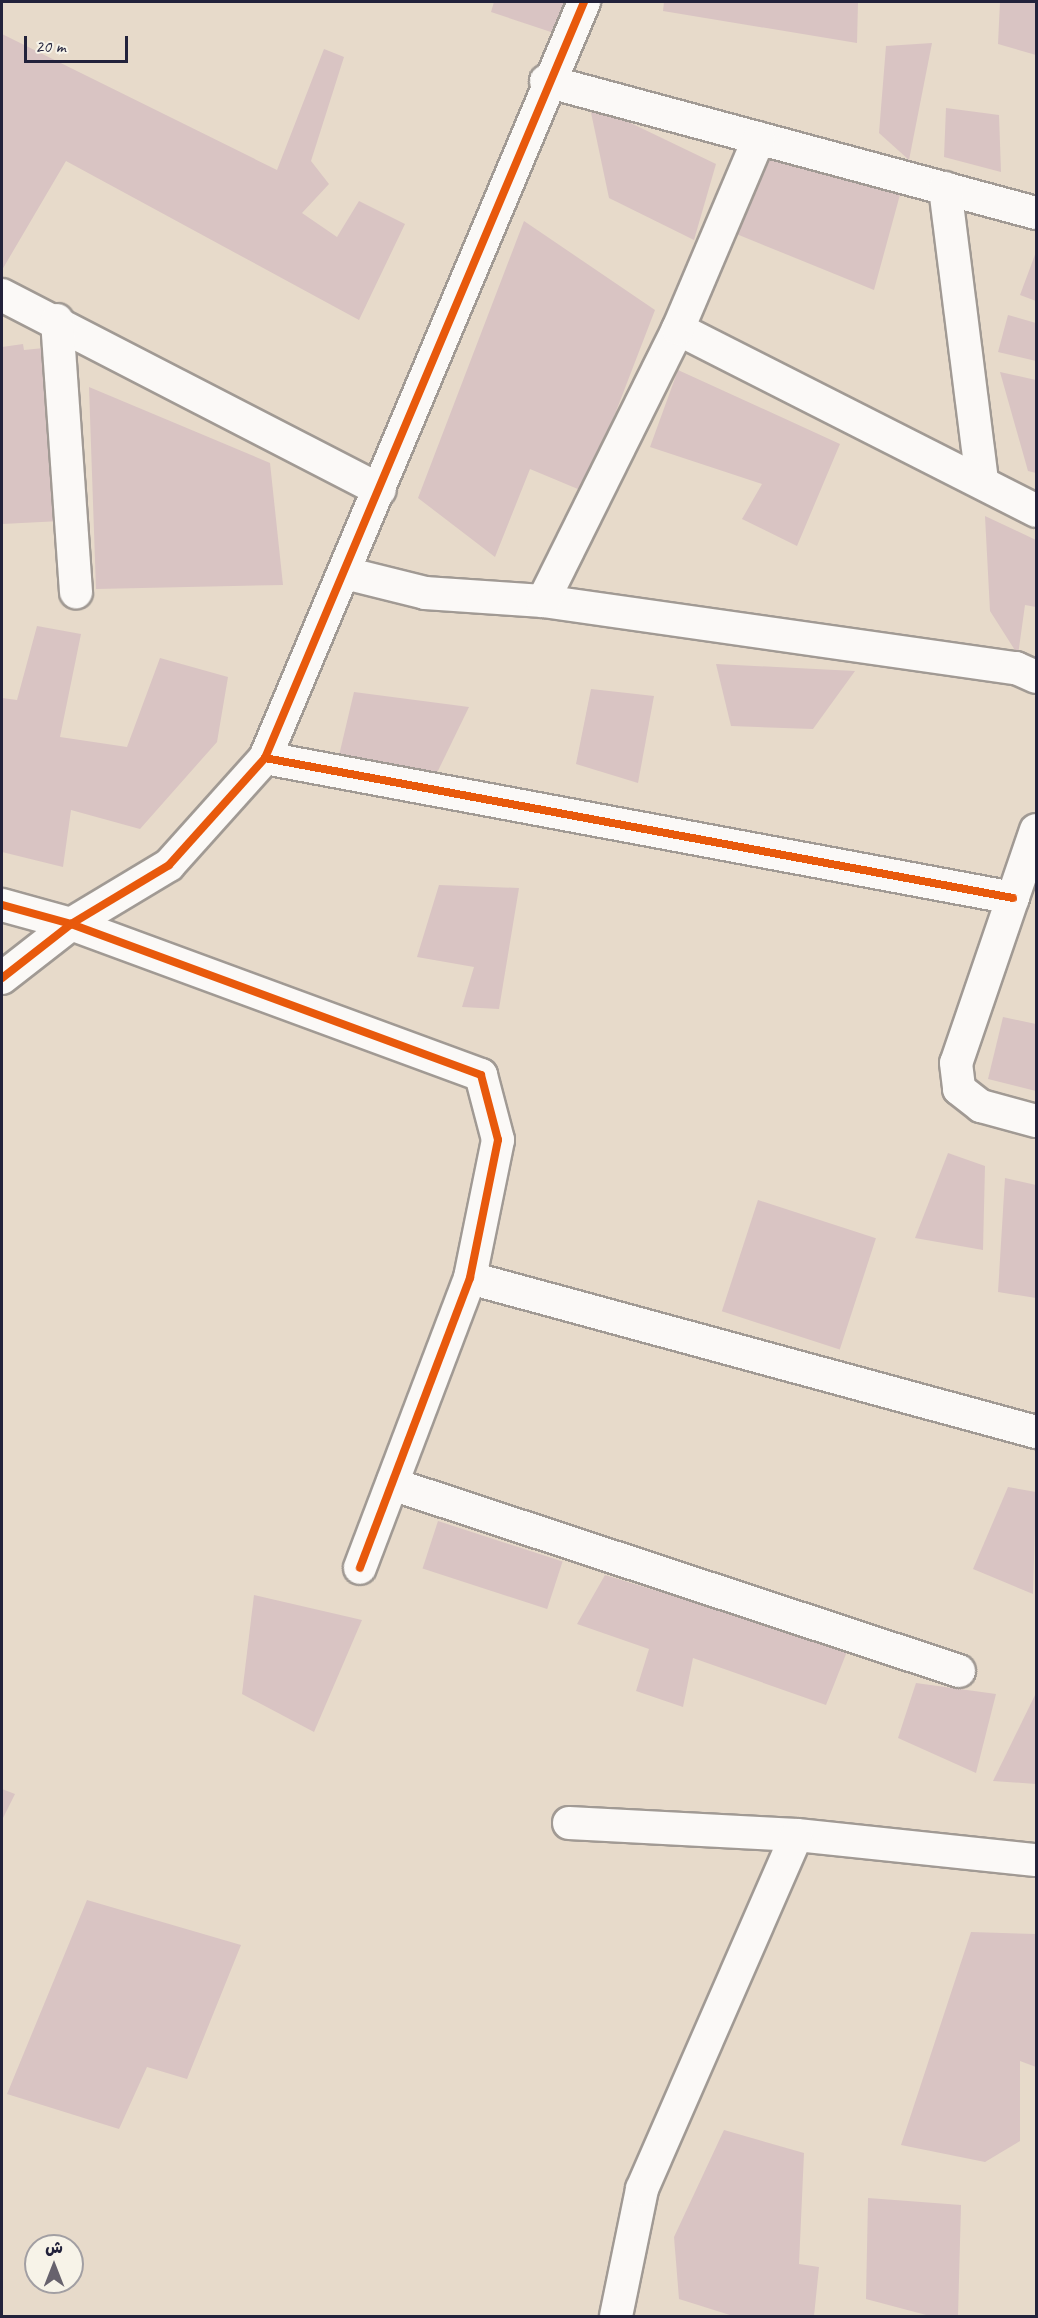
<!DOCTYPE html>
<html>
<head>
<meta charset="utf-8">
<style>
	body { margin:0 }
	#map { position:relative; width:1038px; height:2318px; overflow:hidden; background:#e7daca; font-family:Caveat,"Playpen Sans Arabic",sans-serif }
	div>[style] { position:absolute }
	.building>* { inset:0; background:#d9c4c3; transform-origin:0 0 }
	.roads { filter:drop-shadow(2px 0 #a19a94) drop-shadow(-2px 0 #a19a94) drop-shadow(0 2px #a19a94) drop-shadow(0 -2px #a19a94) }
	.minor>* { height:32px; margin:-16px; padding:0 16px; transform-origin:16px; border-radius:16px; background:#fbf9f7 }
	.cycleway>* { height:8px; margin:-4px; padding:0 4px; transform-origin:4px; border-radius:4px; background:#e8590c }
	span { translate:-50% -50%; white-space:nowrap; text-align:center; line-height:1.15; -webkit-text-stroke:4.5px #f7f3e8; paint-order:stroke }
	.frame { position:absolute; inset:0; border:3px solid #22223b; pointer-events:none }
	.north { position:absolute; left:24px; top:2234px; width:60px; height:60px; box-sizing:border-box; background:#f7f3e8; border:2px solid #a29fa3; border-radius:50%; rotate:0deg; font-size:16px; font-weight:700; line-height:24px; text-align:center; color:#22223b }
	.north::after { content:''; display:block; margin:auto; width:21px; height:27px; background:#67626d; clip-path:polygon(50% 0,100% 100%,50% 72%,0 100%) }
	.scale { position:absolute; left:24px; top:36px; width:104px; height:27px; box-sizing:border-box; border:3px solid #22223b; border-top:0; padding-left:8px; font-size:18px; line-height:21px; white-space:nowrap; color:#22223b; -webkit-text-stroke:4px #f7f3e8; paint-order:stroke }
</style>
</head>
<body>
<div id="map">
	<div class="building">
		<div style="clip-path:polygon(494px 2px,570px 2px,560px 35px,491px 12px)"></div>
		<div style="clip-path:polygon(664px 2px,858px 2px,857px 43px,663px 11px)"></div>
		<div style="clip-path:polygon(1000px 2px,1036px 2px,1036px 55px,998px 44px)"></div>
		<div style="clip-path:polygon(2px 34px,277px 170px,324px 49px,344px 57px,311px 161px,329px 184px,302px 213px,337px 237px,359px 201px,405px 224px,359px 320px,66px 161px,2px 270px)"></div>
		<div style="clip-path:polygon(932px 43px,909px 160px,879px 133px,886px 46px)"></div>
		<div style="clip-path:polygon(589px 103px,716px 164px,694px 240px,609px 198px)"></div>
		<div style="clip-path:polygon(946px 108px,999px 115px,1001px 172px,944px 157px)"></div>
		<div style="clip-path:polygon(761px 154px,901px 191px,874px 290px,734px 233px)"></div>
		<div style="clip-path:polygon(524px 221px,655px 310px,585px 492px,530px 469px,495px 557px,418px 498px)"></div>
		<div style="clip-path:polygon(1036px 252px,1036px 301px,1020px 295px)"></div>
		<div style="clip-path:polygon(1008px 315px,1036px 323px,1036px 361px,998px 352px)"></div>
		<div style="clip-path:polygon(23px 344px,24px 350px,44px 348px,61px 521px,2px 524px,2px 347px)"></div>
		<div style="clip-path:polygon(678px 370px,840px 444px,797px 546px,742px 519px,762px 484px,650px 447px)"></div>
		<div style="clip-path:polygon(1000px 372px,1036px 380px,1036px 473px,1028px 471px)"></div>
		<div style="clip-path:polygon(89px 387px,270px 463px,283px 585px,96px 589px)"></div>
		<div style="clip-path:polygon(985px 516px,1036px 540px,1036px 607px,1025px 605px,1018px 655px,990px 611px)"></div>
		<div style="clip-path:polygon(37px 626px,81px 634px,60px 737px,127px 747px,160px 658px,228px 677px,217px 742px,140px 829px,71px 810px,63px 867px,2px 852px,2px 698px,17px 700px)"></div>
		<div style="clip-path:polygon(716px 664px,855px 671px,813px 729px,731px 726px)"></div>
		<div style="clip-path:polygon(591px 689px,654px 696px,638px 783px,576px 764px)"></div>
		<div style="clip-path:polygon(354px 692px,469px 707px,434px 779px,337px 764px)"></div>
		<div style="clip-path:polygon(439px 885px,519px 888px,499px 1009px,462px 1007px,474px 967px,417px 957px)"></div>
		<div style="clip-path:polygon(1003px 1017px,1036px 1024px,1036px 1091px,988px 1079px)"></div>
		<div style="clip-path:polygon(948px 1153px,985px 1166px,983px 1250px,915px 1238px)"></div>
		<div style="clip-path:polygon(1005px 1178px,1036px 1185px,1036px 1298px,998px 1292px)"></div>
		<div style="left:758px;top:1200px;width:124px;height:117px;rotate:18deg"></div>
		<div style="clip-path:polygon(1008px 1487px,1036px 1492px,1033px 1594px,973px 1569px)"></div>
		<div style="left:438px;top:1521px;width:131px;height:50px;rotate:18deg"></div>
		<div style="clip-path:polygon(605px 1575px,848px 1649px,826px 1705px,693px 1658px,683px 1707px,636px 1691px,649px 1649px,577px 1624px)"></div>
		<div style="clip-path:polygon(254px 1595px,362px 1620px,314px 1732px,242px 1694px)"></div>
		<div style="clip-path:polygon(916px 1683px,996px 1694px,976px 1773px,898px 1738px)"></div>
		<div style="clip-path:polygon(1036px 1693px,1036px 1784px,993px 1781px)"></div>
		<div style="clip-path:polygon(2px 1789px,15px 1794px,2px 1820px)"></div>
		<div style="clip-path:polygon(87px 1900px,241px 1945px,187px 2079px,147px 2067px,119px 2129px,7px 2094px)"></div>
		<div style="clip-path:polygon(971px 1932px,1036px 1934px,1036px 2067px,1020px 2061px,1020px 2141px,985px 2162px,901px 2145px)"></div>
		<div style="clip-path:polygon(724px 2130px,804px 2153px,799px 2264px,819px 2267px,814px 2316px,733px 2316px,679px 2299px,674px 2237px)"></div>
		<div style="clip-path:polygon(868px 2198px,961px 2205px,958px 2316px,930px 2316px,866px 2299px)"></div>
	</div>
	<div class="roads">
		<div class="minor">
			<div style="left:546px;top:81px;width:507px;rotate:15.08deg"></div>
			<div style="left:945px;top:188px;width:296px;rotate:82.8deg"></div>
			<div style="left:2px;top:295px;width:425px;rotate:27.3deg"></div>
			<div style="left:57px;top:320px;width:273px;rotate:86deg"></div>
			<div style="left:678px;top:329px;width:402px;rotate:26.9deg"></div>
			<div style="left:345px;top:573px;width:82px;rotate:14deg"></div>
			<div style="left:425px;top:593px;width:118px;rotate:3.9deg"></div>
			<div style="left:543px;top:601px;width:478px;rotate:8.1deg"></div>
			<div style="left:1016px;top:668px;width:22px;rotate:24deg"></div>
			<div style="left:543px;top:601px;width:304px;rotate:-63.6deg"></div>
			<div style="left:678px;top:329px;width:207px;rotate:-67deg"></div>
			<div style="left:265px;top:758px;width:761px;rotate:10.6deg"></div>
			<div style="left:1036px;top:830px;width:246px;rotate:108.9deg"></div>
			<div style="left:956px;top:1063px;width:26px;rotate:83deg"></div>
			<div style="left:959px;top:1089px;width:28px;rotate:38deg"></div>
			<div style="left:981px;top:1106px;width:57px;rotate:15.3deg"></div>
			<div style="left:2px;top:905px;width:72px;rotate:15.4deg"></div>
			<div style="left:71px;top:924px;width:437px;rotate:20.2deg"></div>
			<div style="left:481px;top:1075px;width:67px;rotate:75.3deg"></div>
			<div style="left:498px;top:1140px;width:141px;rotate:101.5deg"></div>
			<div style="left:470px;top:1278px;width:310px;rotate:110.8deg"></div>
			<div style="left:2px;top:978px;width:88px;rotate:-38deg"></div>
			<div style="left:71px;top:924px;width:114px;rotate:-31deg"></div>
			<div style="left:169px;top:865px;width:144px;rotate:-48.1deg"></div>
			<div style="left:265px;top:758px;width:821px;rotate:-67.12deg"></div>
			<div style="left:470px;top:1278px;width:587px;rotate:15.22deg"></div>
			<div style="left:392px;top:1484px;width:597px;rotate:18.25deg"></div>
			<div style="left:569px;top:1823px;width:228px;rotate:3deg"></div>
			<div style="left:797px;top:1835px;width:240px;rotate:6deg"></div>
			<div style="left:616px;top:2316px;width:130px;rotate:-78.4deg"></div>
			<div style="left:642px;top:2189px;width:386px;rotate:-66.4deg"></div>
		</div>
	</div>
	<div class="cycleway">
		<div style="left:265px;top:758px;width:761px;rotate:10.6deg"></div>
		<div style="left:2px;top:905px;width:72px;rotate:15.4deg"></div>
		<div style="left:71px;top:924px;width:437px;rotate:20.2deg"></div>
		<div style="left:481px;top:1075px;width:67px;rotate:75.3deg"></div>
		<div style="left:498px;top:1140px;width:141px;rotate:101.5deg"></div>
		<div style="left:470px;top:1278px;width:310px;rotate:110.8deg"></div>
		<div style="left:2px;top:978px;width:88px;rotate:-38deg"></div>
		<div style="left:71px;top:924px;width:114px;rotate:-31deg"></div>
		<div style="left:169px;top:865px;width:144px;rotate:-48.1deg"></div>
		<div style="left:265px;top:758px;width:821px;rotate:-67.12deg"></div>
	</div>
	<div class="frame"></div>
	<div class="north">ش</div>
	<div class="scale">20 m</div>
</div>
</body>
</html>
